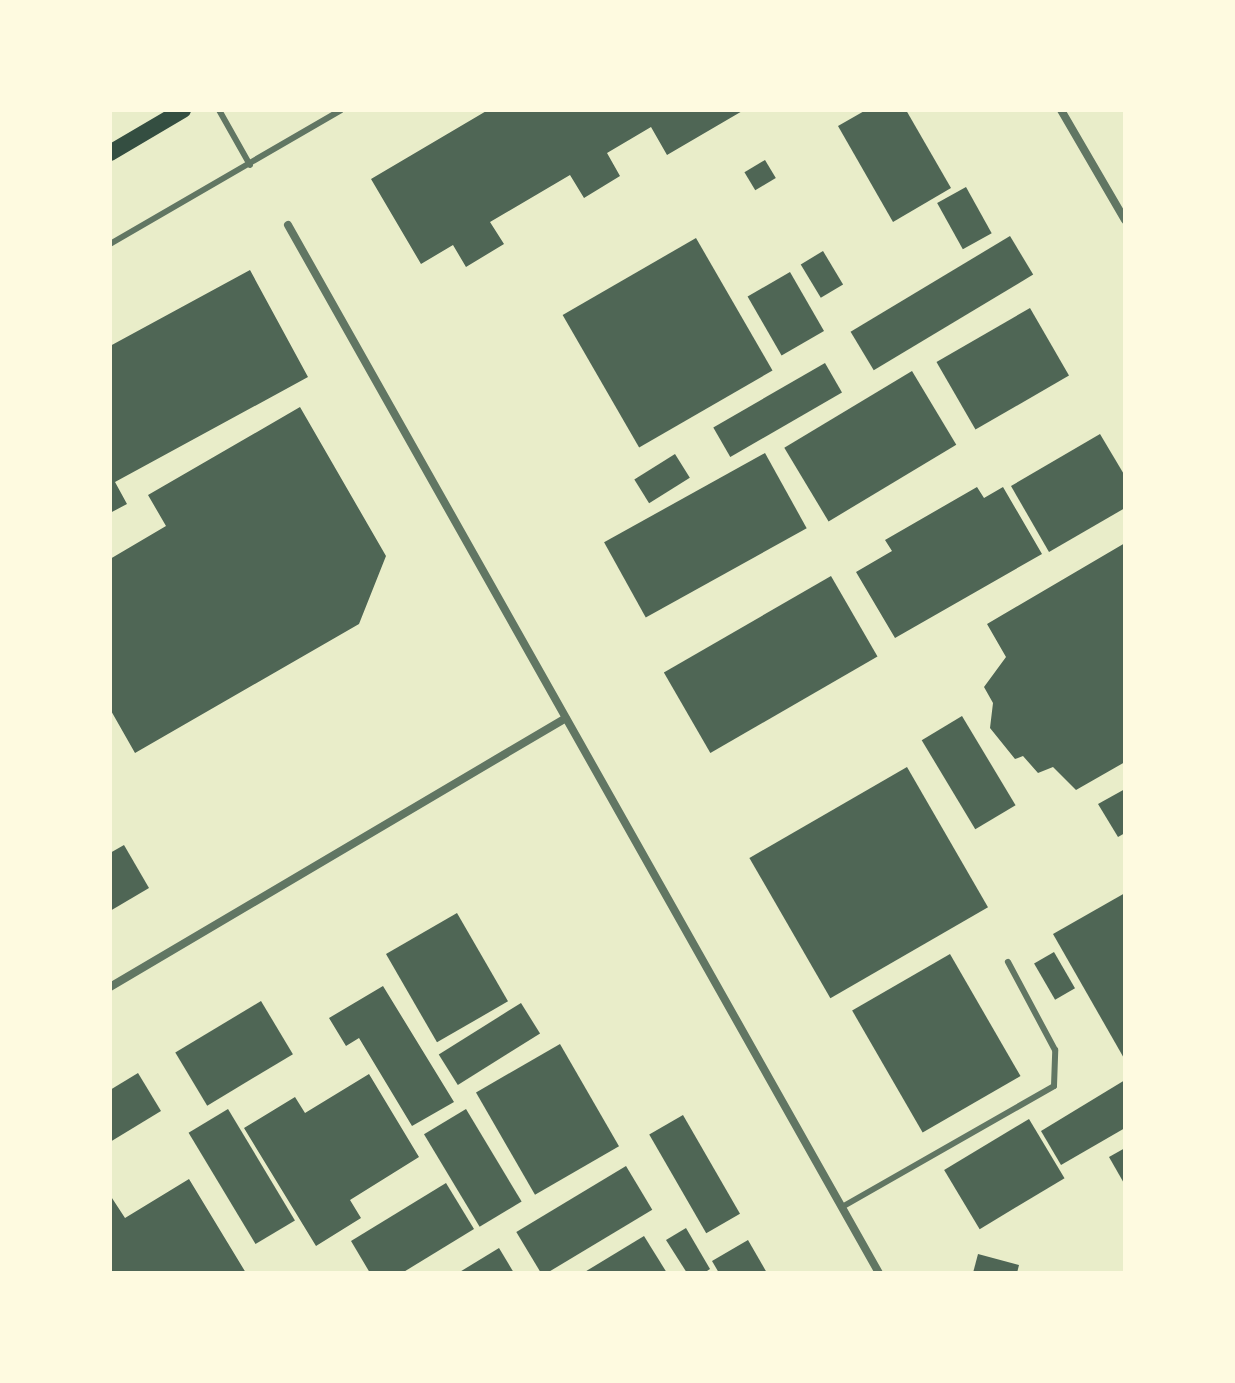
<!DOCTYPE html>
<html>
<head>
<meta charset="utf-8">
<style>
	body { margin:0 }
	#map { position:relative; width:1235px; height:1383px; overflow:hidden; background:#e9edc9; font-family:Arial,sans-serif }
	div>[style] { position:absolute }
	.building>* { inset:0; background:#4f6655; transform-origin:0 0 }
	.service>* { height:6px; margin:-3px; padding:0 3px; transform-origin:3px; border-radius:3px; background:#617663 }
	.minor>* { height:8px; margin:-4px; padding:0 4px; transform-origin:4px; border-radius:4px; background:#617663 }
	.secondary>* { height:16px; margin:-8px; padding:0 8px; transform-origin:8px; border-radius:8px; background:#344e41 }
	span { translate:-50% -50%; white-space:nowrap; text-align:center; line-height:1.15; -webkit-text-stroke:8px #fefae0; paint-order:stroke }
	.frame { position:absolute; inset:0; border:112px solid #fefae0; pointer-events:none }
</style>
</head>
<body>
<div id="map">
	<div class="building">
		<div style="clip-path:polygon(488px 110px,744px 110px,667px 155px,651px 127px,607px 153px,620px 176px,584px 198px,570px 175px,490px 222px,504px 244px,466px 267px,453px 245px,421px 264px,371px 179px)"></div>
		<div style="clip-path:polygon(866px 110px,906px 110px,951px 188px,893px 222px,838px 126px)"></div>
		<div style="left:765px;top:160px;width:21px;height:24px;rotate:59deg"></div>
		<div style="left:966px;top:187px;width:53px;height:33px;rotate:61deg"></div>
		<div style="left:1010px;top:236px;width:45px;height:186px;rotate:59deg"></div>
		<div style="left:696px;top:238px;width:153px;height:154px;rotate:60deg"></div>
		<div style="left:823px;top:251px;width:39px;height:26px;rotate:59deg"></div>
		<div style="clip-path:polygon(250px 270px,308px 377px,115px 482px,127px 504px,110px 513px,110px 346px)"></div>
		<div style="left:790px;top:272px;width:68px;height:49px;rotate:60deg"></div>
		<div style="left:1030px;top:308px;width:78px;height:108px;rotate:60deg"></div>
		<div style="left:825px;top:363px;width:34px;height:129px;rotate:60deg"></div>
		<div style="left:912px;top:371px;width:86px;height:149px;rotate:59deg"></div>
		<div style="clip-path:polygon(300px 407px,386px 556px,359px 624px,135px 753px,110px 709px,110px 559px,166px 526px,148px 495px)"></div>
		<div style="clip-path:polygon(1100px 434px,1125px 476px,1125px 508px,1049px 552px,1011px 486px)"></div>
		<div style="left:765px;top:453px;width:86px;height:184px;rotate:61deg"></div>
		<div style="left:675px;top:454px;width:28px;height:48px;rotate:58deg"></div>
		<div style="clip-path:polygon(977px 487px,984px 498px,1003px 487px,1042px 554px,895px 638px,856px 572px,892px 551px,885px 540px)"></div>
		<div style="clip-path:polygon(1125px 543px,1125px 762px,1076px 790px,1053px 767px,1038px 773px,1023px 756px,1015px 759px,990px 728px,993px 703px,984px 687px,1006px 657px,987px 624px)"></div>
		<div style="left:831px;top:576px;width:93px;height:193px;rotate:60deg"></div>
		<div style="left:962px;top:716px;width:104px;height:47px;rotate:59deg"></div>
		<div style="left:907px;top:767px;width:162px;height:182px;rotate:60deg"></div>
		<div style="clip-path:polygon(1125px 789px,1125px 833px,1118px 837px,1098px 804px)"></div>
		<div style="clip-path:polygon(124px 845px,149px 888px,110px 911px,110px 853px)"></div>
		<div style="clip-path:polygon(1125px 893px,1125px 1060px,1053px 934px)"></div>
		<div style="left:457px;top:913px;width:102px;height:82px;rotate:60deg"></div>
		<div style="left:1054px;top:952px;width:42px;height:23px;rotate:60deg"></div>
		<div style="left:950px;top:954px;width:141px;height:113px;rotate:60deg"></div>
		<div style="clip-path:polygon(383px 986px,454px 1102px,412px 1126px,359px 1038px,346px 1046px,329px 1018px)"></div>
		<div style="left:261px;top:1001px;width:62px;height:100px;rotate:59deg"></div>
		<div style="left:521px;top:1003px;width:36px;height:97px;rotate:58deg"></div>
		<div style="left:560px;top:1044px;width:118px;height:97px;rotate:60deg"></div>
		<div style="clip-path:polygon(138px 1073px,161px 1111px,110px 1142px,110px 1090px)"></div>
		<div style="clip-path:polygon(369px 1074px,419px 1157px,350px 1200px,361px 1218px,316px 1246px,244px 1128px,295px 1097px,305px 1113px)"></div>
		<div style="clip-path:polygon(1125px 1080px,1125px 1128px,1061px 1165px,1041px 1131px)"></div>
		<div style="left:228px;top:1109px;width:130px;height:46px;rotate:59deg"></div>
		<div style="left:466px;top:1109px;width:108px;height:49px;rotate:59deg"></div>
		<div style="left:683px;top:1115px;width:114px;height:39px;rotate:60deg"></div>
		<div style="left:1029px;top:1119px;width:69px;height:99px;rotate:59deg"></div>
		<div style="clip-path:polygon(1125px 1148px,1125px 1185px,1109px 1157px)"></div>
		<div style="left:626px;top:1166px;width:51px;height:128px;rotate:59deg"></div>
		<div style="clip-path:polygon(189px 1179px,246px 1273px,111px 1273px,110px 1195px,125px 1218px)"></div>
		<div style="clip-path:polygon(446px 1183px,474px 1229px,402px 1273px,370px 1273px,351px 1241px)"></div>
		<div style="clip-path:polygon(686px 1228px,710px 1269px,704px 1273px,687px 1273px,666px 1240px)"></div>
		<div style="clip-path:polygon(644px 1236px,667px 1273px,583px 1273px)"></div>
		<div style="clip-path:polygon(748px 1240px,767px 1273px,719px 1273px,712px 1261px)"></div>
		<div style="clip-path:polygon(499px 1248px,514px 1273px,458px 1273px)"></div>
		<div style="clip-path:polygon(978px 1254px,1019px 1265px,1017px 1273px,973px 1273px)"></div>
	</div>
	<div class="service">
		<div style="left:219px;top:110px;width:63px;rotate:60.6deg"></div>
		<div style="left:110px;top:244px;width:267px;rotate:-30.1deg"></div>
		<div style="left:842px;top:1207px;width:244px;rotate:-29.7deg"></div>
		<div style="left:1054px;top:1086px;width:36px;rotate:-88deg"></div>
		<div style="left:1055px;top:1050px;width:100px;rotate:-118.1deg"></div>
	</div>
	<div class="minor">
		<div style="left:1061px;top:110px;width:127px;rotate:59.8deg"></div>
		<div style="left:288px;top:225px;width:1203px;rotate:60.58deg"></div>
		<div style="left:110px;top:987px;width:529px;rotate:-30.54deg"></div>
	</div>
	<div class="secondary">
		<div style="left:110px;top:153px;width:85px;rotate:-30.5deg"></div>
	</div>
	<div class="frame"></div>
</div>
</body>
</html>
